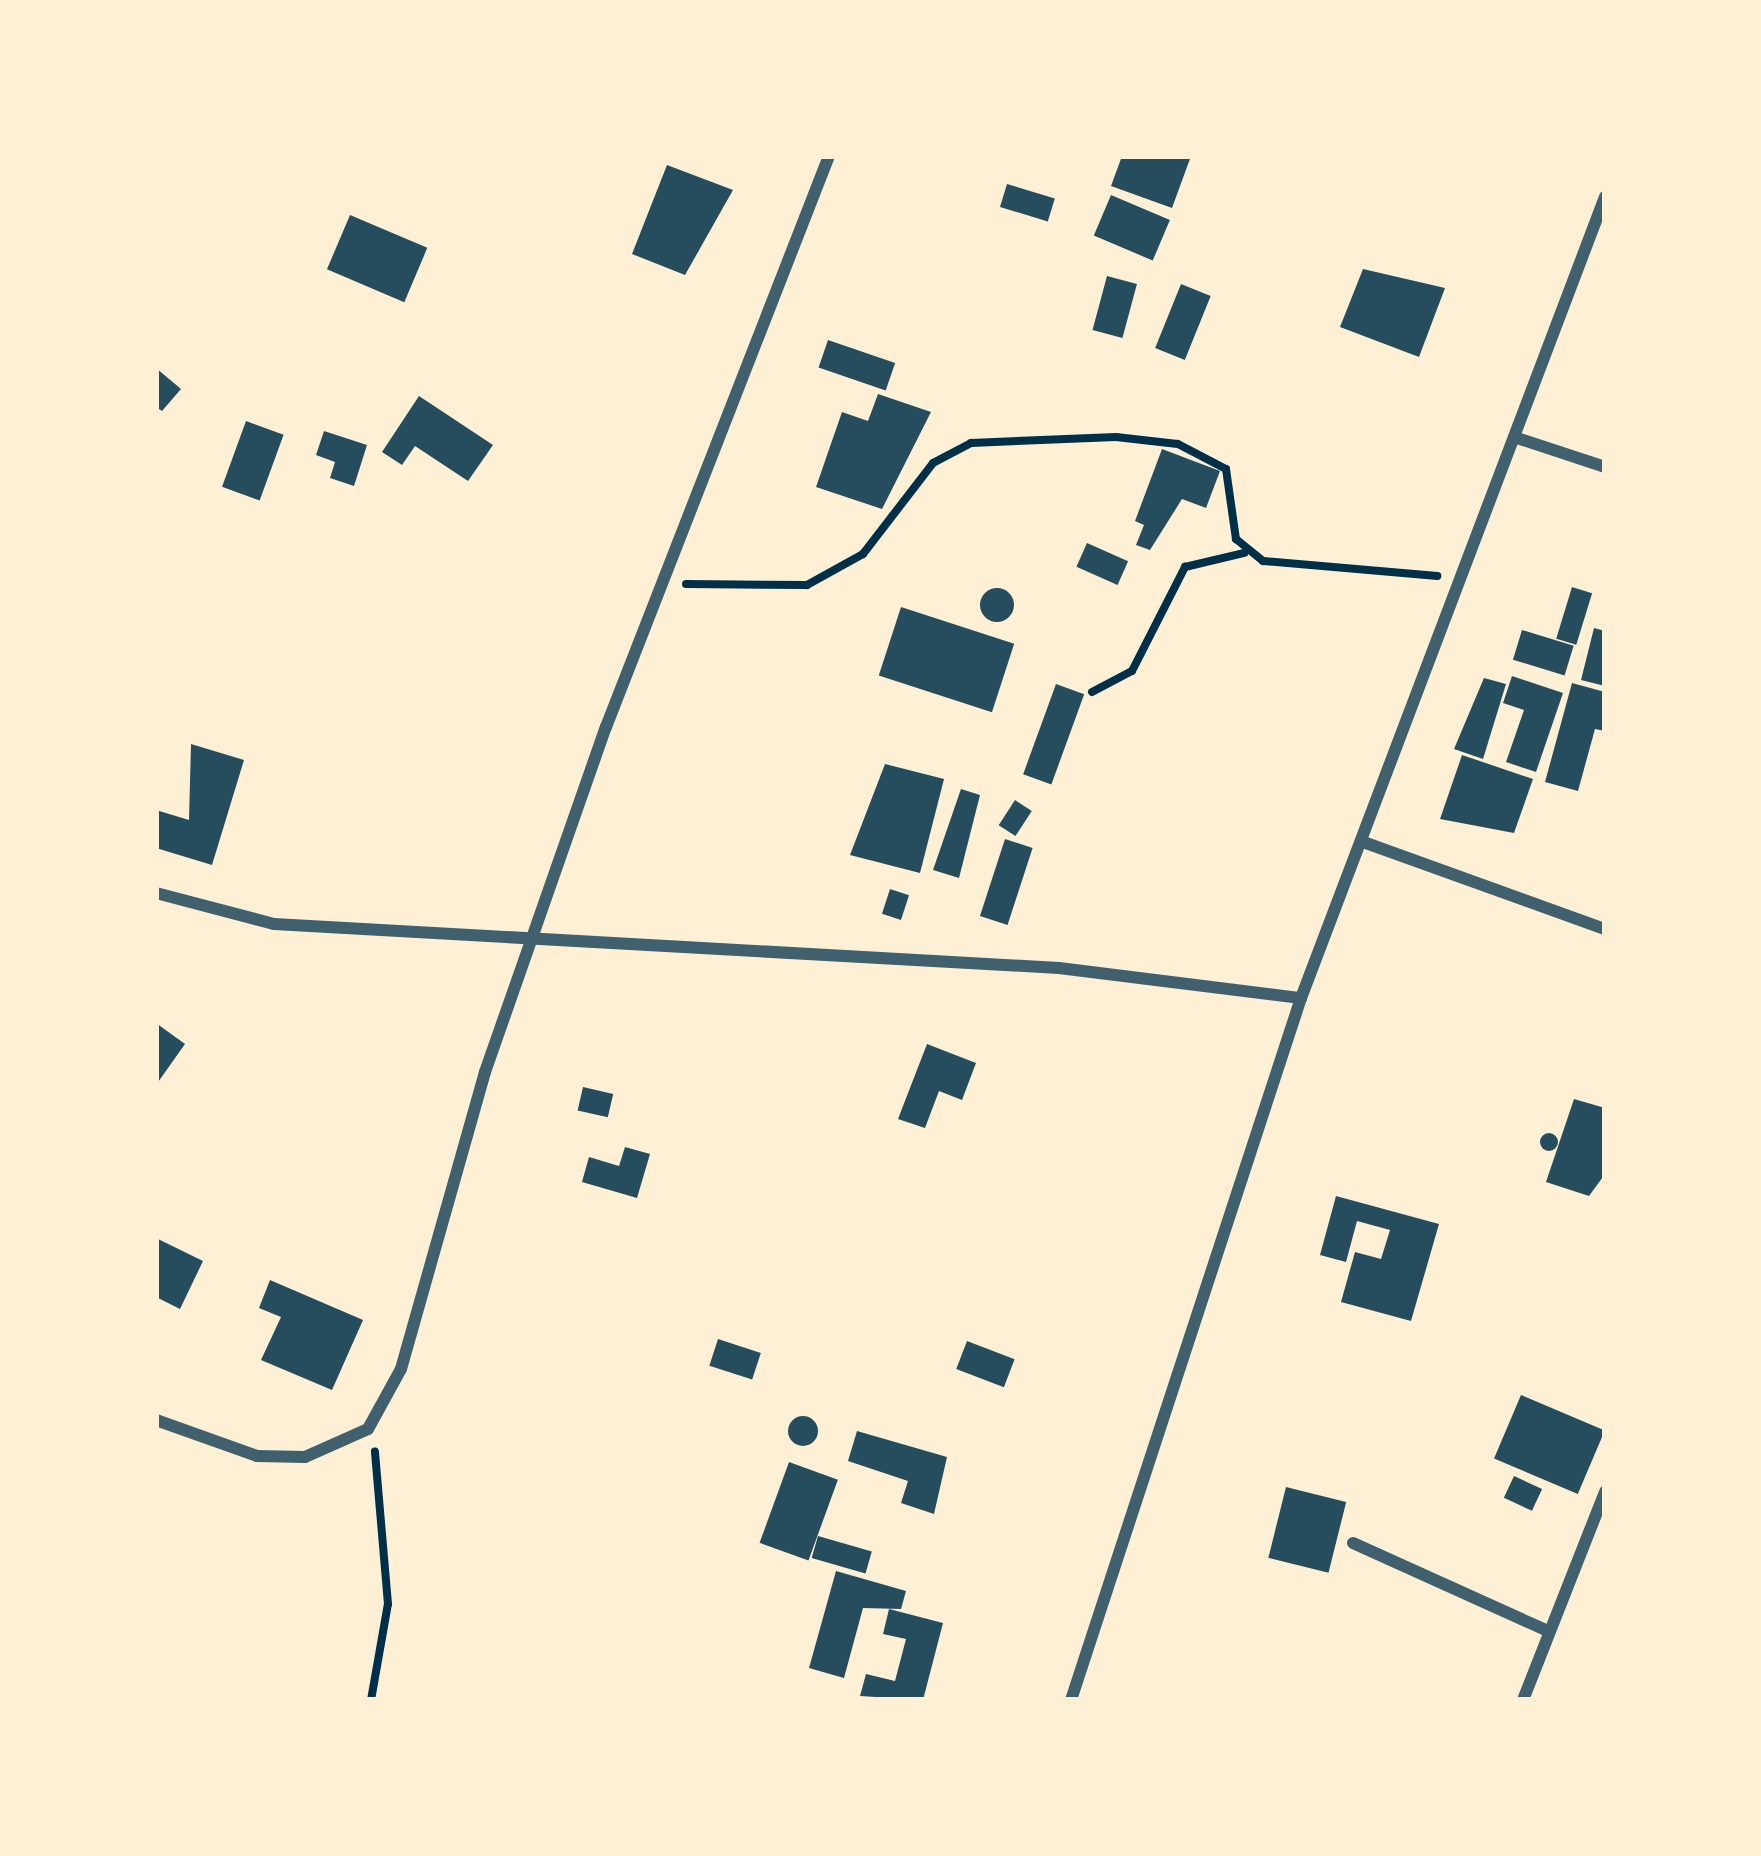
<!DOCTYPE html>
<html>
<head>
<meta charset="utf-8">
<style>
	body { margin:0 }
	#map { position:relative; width:1761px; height:1856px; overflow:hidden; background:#fdf0d5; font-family:"Zilla Slab",serif }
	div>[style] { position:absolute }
	.building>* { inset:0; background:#264d5e; transform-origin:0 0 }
	.round { border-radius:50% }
	.path>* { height:8px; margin:-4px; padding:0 4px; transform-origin:4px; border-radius:4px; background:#003049 }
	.minor>* { height:12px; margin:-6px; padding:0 6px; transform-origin:6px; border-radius:6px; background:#3f606c }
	span { translate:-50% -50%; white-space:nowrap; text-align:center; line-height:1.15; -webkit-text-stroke:12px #fdf0d5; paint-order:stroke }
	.frame { position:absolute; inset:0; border:159px solid #fdf0d5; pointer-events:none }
</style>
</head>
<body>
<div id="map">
	<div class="building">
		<div style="clip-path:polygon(1122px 156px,1191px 156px,1172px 208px,1111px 186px)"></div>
		<div style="clip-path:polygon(667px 165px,733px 190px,685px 275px,632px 254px)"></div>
		<div style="left:1007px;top:184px;width:50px;height:24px;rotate:17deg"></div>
		<div style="left:1111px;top:195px;width:64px;height:44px;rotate:23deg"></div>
		<div style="left:350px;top:215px;width:84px;height:59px;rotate:23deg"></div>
		<div style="clip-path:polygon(1363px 269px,1445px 288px,1419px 357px,1340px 327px)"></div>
		<div style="left:1107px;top:276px;width:31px;height:56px;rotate:15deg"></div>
		<div style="left:1181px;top:284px;width:32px;height:69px;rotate:22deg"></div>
		<div style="left:828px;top:340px;width:71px;height:29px;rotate:19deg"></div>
		<div style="clip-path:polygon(156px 368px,181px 389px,162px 411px,156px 407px)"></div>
		<div style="clip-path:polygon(878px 394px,931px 412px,882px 509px,816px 487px,842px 412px,868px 421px)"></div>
		<div style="clip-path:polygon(419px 396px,493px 445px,468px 481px,415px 446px,402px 465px,382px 452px)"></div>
		<div style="left:246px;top:421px;width:40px;height:70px;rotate:20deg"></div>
		<div style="clip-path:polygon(324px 431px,367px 445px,354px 486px,330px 478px,335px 462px,316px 455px)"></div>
		<div style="clip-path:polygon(1162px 449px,1220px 471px,1206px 508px,1182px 499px,1150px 550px,1136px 545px,1144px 525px,1135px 521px)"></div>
		<div style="left:1087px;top:543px;width:45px;height:26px;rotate:24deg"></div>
		<div style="left:1572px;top:587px;width:21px;height:54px;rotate:17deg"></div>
		<div class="round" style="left:980px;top:588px;width:34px;height:34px"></div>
		<div style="left:901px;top:607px;width:119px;height:72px;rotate:18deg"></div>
		<div style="clip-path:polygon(1594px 628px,1605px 631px,1605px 686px,1581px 680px)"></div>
		<div style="left:1522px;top:630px;width:54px;height:31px;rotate:17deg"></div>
		<div style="clip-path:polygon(1512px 676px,1563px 693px,1536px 772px,1506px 762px,1524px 710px,1503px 703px)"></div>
		<div style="clip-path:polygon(1484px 678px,1506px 684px,1483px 759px,1454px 749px)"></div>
		<div style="clip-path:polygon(1572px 683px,1605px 692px,1605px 731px,1595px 729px,1578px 791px,1545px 782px)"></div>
		<div style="left:1056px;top:684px;width:30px;height:96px;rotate:20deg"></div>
		<div style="clip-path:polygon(191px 744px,244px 760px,212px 865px,156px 848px,156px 810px,189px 820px)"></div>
		<div style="clip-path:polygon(1462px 755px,1533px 779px,1514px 833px,1440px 819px)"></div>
		<div style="clip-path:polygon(885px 764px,944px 779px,920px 873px,850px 855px)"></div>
		<div style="clip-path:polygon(961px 789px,980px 795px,959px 878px,933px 870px)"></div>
		<div style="left:1015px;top:800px;width:20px;height:30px;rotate:33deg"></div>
		<div style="left:1005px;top:839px;width:29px;height:81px;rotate:18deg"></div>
		<div style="left:890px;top:889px;width:20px;height:26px;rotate:18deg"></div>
		<div style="clip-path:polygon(156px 1023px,185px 1044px,156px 1085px)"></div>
		<div style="clip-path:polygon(927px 1044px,976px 1063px,962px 1100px,939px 1091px,925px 1128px,898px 1119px)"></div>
		<div style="left:583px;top:1087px;width:31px;height:24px;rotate:13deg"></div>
		<div style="clip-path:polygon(1574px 1099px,1605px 1108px,1605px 1174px,1589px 1196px,1546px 1182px)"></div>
		<div class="round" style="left:1540px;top:1133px;width:18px;height:18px"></div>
		<div style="clip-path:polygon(625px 1147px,650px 1154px,637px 1198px,582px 1182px,589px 1157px,619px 1166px)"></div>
		<div style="clip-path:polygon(1336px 1196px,1439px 1224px,1411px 1321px,1341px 1302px,1355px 1252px,1381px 1259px,1390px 1230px,1357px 1221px,1346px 1262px,1320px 1255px)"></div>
		<div style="clip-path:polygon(156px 1238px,203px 1261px,180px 1309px,156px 1297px)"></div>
		<div style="clip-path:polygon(270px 1280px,363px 1320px,332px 1390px,261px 1360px,281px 1317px,259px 1308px)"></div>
		<div style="left:718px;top:1339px;width:45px;height:28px;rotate:18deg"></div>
		<div style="left:967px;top:1341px;width:51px;height:30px;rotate:21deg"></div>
		<div style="left:1521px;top:1395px;width:91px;height:69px;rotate:23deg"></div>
		<div class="round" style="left:788px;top:1416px;width:30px;height:30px"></div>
		<div style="clip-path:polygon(857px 1431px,947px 1457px,934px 1514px,901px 1503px,908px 1481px,848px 1461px)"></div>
		<div style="left:789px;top:1462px;width:52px;height:86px;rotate:20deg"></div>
		<div style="left:1514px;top:1476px;width:31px;height:24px;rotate:25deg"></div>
		<div style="left:1286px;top:1487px;width:62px;height:73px;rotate:14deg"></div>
		<div style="left:818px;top:1536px;width:56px;height:23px;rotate:16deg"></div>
		<div style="clip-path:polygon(836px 1571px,906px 1591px,901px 1609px,863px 1608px,844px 1678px,809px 1668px)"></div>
		<div style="clip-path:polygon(889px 1609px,943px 1623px,923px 1700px,860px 1696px,866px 1674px,895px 1681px,906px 1639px,883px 1634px)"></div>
	</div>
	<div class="path">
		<div style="left:686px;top:584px;width:121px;rotate:0.5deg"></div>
		<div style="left:807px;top:585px;width:64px;rotate:-29deg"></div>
		<div style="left:863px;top:554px;width:115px;rotate:-52.4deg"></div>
		<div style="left:933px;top:463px;width:43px;rotate:-27.8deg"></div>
		<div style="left:971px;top:443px;width:145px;rotate:-2.4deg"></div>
		<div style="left:1116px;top:437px;width:62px;rotate:6.4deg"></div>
		<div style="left:1178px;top:444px;width:54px;rotate:27.5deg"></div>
		<div style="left:1226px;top:469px;width:71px;rotate:81.9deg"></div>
		<div style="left:1236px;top:539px;width:35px;rotate:39deg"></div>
		<div style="left:1263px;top:561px;width:175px;rotate:4.9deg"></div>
		<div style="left:1092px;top:692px;width:45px;rotate:-27.7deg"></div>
		<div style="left:1132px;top:671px;width:117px;rotate:-63deg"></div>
		<div style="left:1185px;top:567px;width:61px;rotate:-13.3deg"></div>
		<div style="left:371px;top:1700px;width:97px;rotate:-80deg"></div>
		<div style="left:388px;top:1604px;width:153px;rotate:-94.9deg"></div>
	</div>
	<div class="minor">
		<div style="left:1514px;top:437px;width:96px;rotate:18.2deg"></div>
		<div style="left:1366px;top:843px;width:254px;rotate:19.8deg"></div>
		<div style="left:156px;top:893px;width:122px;rotate:14.7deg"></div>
		<div style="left:274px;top:924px;width:786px;rotate:3.21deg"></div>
		<div style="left:1059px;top:968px;width:244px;rotate:7.1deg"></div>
		<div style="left:156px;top:1420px;width:107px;rotate:19.6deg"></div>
		<div style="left:257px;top:1456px;width:48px;rotate:1.2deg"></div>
		<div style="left:305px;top:1457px;width:69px;rotate:-24deg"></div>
		<div style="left:368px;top:1429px;width:68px;rotate:-61.2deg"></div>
		<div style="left:401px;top:1369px;width:309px;rotate:-74.2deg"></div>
		<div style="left:485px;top:1072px;width:366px;rotate:-70.7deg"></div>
		<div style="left:606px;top:727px;width:613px;rotate:-68.67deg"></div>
		<div style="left:1353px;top:1543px;width:214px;rotate:24.3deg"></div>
		<div style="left:1071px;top:1700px;width:739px;rotate:-71.86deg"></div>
		<div style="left:1301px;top:998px;width:857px;rotate:-69.22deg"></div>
		<div style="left:1523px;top:1700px;width:224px;rotate:-68.5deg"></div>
	</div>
	<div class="frame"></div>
</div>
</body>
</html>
